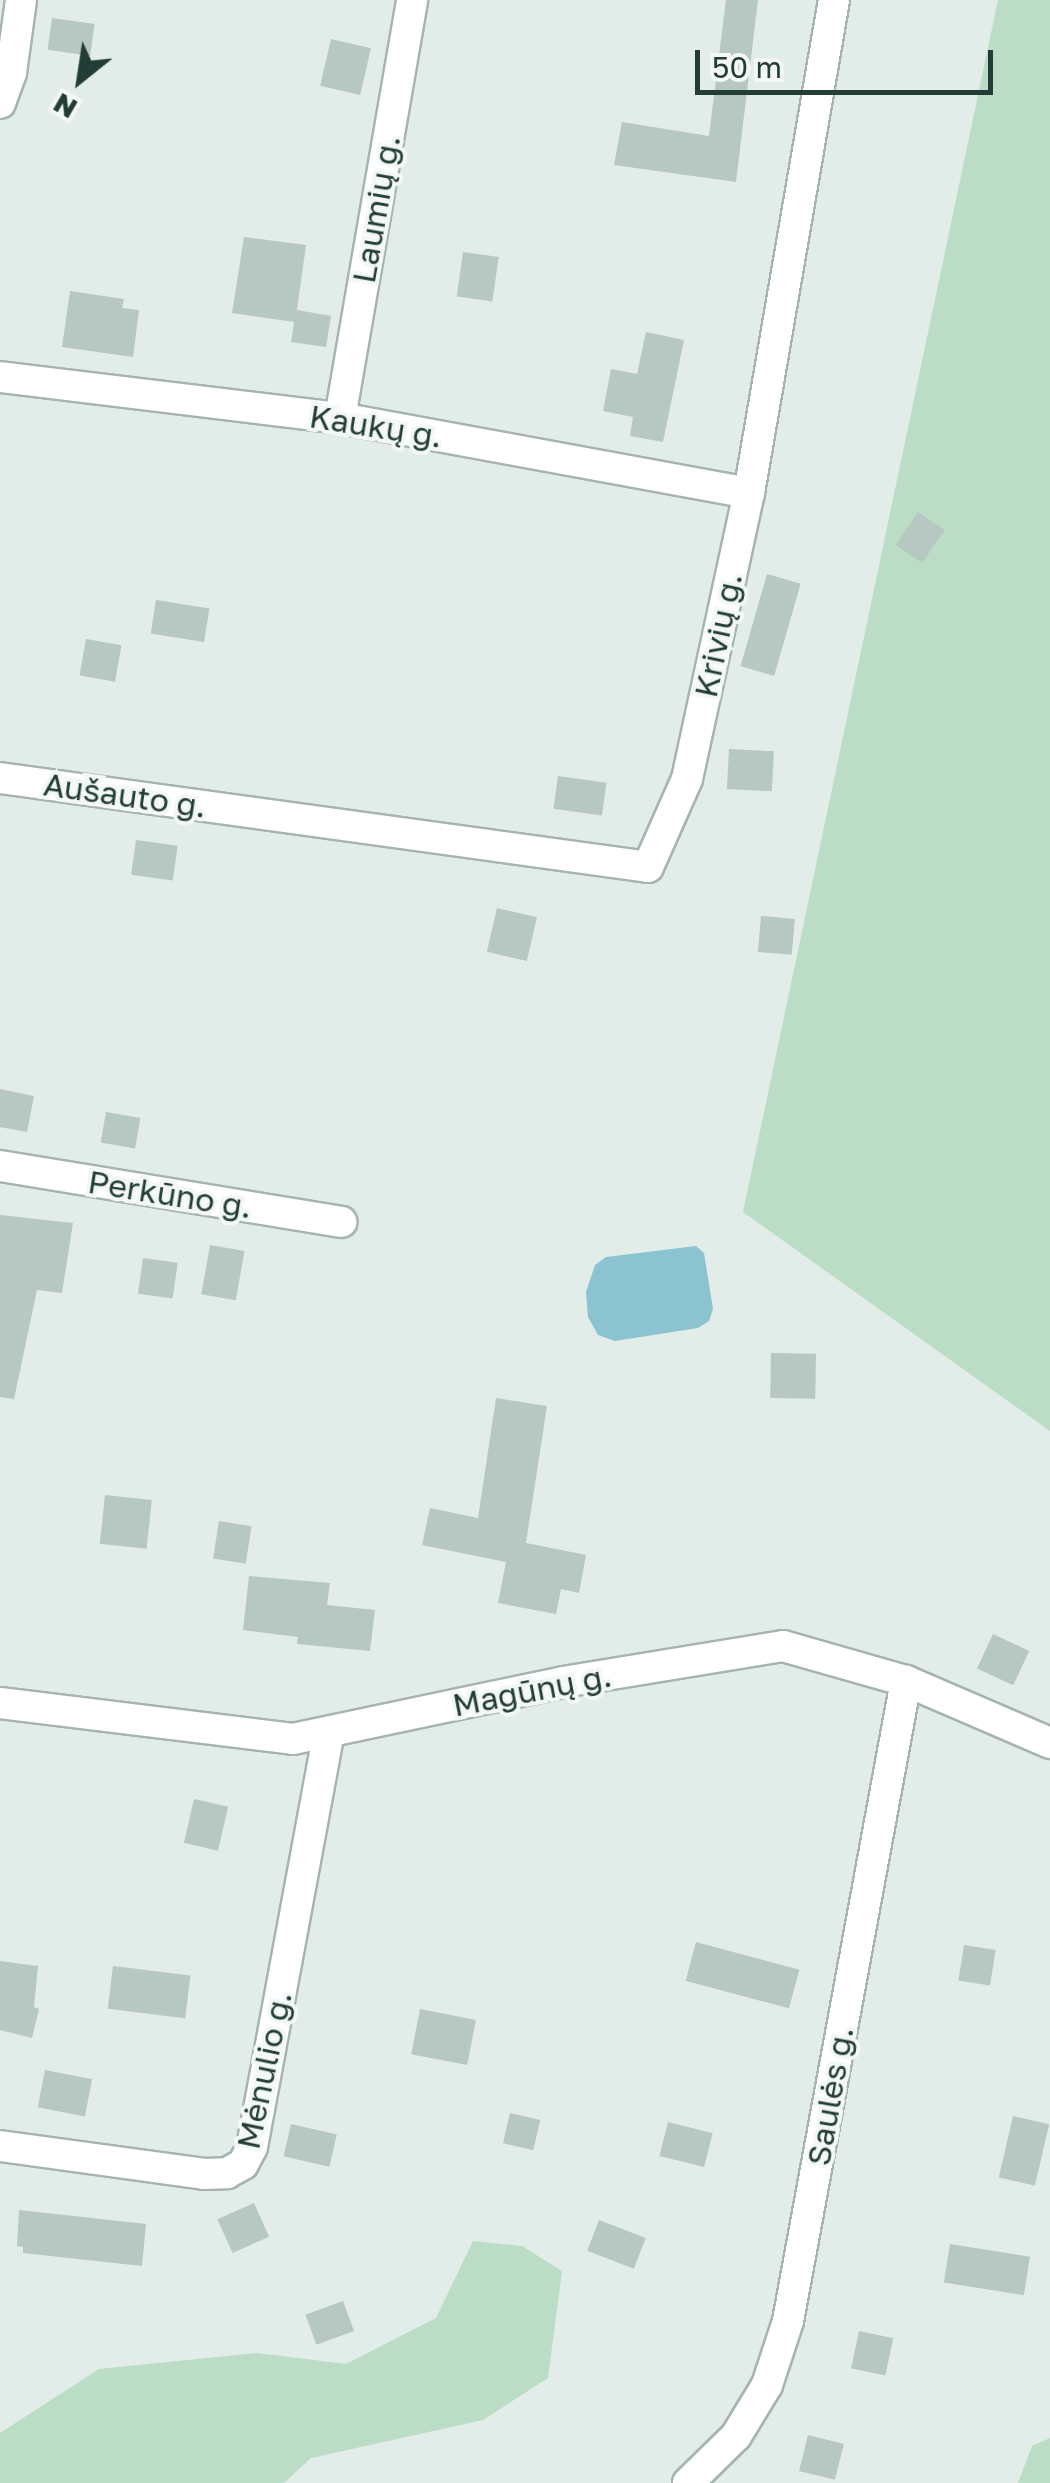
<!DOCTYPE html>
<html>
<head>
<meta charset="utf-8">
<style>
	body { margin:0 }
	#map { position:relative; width:1050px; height:2483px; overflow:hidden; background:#e2ece8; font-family:"Golos Text",sans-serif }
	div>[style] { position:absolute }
	.green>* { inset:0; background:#bbddc6 }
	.water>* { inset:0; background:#8bc3d0 }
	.building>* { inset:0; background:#b7c7c1; transform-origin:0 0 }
	.roads { filter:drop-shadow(2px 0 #a5b4af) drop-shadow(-2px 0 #a5b4af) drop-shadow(0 2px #a5b4af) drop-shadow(0 -2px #a5b4af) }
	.minor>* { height:30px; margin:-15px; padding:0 15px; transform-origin:15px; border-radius:15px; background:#fff }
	span { translate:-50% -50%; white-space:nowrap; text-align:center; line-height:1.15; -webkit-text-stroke:8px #f3f8f6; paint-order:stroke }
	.street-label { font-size:32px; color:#223d36 }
	.north { position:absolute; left:30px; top:30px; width:100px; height:100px; -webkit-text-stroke:8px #f3f8f6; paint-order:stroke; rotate:210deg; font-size:28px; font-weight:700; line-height:40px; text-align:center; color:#223d36 }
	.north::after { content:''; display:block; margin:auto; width:35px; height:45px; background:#223d36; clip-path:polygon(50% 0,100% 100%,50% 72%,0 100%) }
	.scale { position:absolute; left:695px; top:50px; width:298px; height:45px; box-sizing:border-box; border:5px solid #223d36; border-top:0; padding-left:12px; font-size:30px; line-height:35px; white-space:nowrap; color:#223d36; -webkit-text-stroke:8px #f3f8f6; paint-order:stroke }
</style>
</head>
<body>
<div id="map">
	<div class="green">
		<div style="clip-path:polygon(998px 0,1050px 0,1050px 1431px,743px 1212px)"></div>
		<div style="clip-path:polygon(473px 2241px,522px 2246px,562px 2271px,548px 2378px,483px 2420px,311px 2458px,284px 2483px,0 2483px,0 2433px,99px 2369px,257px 2353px,346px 2364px,436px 2318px)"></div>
		<div style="clip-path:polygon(1050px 2438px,1050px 2483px,1018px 2483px,1032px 2446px)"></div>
	</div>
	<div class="water">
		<div style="clip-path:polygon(696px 1246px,704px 1253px,713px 1309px,709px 1321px,698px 1328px,615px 1341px,598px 1335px,588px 1317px,586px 1292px,595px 1265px,606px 1257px)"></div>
	</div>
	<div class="building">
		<div style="clip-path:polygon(726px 0,758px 0,736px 182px,614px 165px,622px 122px,709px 136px)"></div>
		<div style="left:52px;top:18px;width:43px;height:32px;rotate:8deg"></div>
		<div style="left:331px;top:39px;width:41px;height:48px;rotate:13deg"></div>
		<div style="clip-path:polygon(244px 237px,306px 245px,297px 310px,331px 316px,326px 347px,291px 342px,294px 322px,232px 313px)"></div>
		<div style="left:463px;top:252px;width:36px;height:45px;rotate:8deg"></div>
		<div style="clip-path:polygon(70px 291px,124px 299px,122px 308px,139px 310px,133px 357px,62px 347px)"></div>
		<div style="clip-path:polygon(646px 332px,684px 340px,663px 442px,630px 436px,633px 417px,603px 411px,611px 369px,637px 374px)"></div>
		<div style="left:918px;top:512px;width:32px;height:40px;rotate:34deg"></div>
		<div style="left:767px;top:574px;width:35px;height:96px;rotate:16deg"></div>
		<div style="left:156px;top:600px;width:54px;height:34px;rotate:9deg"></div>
		<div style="left:86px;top:639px;width:36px;height:37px;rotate:10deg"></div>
		<div style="left:729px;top:749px;width:45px;height:40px;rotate:3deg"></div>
		<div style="left:558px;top:776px;width:49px;height:33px;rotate:8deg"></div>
		<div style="left:136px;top:840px;width:42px;height:35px;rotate:8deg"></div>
		<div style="left:497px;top:908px;width:41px;height:45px;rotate:13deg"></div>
		<div style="left:761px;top:916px;width:34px;height:36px;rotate:5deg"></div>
		<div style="clip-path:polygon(0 1089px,34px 1096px,27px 1132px,0 1127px)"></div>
		<div style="left:106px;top:1112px;width:35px;height:31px;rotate:10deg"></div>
		<div style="clip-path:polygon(0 1215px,73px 1223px,62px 1293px,37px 1290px,14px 1399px,0 1397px)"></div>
		<div style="left:210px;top:1245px;width:35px;height:50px;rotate:10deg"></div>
		<div style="left:143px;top:1258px;width:35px;height:36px;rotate:8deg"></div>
		<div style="left:771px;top:1353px;width:45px;height:45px;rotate:1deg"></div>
		<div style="clip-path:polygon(496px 1398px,547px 1406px,526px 1543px,586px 1555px,579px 1593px,561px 1589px,556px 1614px,498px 1603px,506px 1562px,422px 1545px,430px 1508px,478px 1518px)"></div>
		<div style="left:105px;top:1495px;width:47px;height:49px;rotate:6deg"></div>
		<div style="left:219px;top:1521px;width:33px;height:38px;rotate:9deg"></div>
		<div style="clip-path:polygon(249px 1576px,330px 1583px,327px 1605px,375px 1610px,370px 1651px,297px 1644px,298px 1637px,243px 1630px)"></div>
		<div style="left:993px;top:1634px;width:40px;height:38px;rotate:25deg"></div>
		<div style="left:194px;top:1799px;width:35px;height:45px;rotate:13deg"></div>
		<div style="left:696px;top:1942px;width:107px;height:40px;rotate:15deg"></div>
		<div style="left:964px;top:1945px;width:32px;height:36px;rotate:9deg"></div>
		<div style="clip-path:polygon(0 1961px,38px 1966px,34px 2007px,39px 2009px,32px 2038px,0 2030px)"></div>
		<div style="left:113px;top:1966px;width:78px;height:43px;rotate:7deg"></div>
		<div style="left:420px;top:2009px;width:57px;height:46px;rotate:11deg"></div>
		<div style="left:45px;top:2070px;width:48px;height:38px;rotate:11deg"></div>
		<div style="left:510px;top:2113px;width:31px;height:31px;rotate:13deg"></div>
		<div style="left:1013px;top:2116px;width:37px;height:63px;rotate:13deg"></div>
		<div style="left:668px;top:2122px;width:46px;height:35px;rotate:14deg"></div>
		<div style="left:291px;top:2124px;width:47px;height:33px;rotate:13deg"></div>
		<div style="left:254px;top:2203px;width:37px;height:40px;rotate:66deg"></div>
		<div style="clip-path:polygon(19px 2210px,146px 2224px,142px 2266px,23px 2253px,23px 2247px,17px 2246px)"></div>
		<div style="left:599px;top:2220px;width:50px;height:33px;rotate:21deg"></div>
		<div style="left:950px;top:2244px;width:81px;height:39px;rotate:9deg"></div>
		<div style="left:343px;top:2301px;width:32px;height:40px;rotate:70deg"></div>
		<div style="left:859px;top:2331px;width:35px;height:38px;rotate:12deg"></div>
		<div style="left:808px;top:2435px;width:37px;height:37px;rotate:14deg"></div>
	</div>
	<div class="roads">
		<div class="minor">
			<div style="left:0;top:103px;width:32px;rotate:-70deg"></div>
			<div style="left:11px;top:73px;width:74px;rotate:-82.2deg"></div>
			<div style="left:0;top:377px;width:342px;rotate:6.9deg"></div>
			<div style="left:340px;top:418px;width:416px;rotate:10.4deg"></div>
			<div style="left:340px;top:418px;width:424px;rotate:-80.2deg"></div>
			<div style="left:0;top:778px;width:654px;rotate:7.82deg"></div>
			<div style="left:648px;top:867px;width:96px;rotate:-66.1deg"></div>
			<div style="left:687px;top:779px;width:293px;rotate:-77.8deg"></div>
			<div style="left:749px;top:493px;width:500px;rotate:-80.22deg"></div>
			<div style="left:0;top:1166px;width:346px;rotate:9.3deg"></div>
			<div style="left:0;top:1703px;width:295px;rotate:7deg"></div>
			<div style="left:293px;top:1739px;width:276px;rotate:-11.9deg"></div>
			<div style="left:563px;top:1682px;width:223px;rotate:-9.3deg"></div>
			<div style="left:783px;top:1646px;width:128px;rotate:15.9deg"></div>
			<div style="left:906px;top:1681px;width:157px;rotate:23.3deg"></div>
			<div style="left:0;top:2146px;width:206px;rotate:7.8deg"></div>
			<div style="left:204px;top:2174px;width:23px;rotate:-2deg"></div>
			<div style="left:227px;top:2173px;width:18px;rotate:-29deg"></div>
			<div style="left:243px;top:2164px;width:19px;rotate:-62deg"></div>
			<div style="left:252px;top:2147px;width:422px;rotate:-79.5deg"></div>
			<div style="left:688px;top:2483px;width:67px;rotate:-44.4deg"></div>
			<div style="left:736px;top:2436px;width:60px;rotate:-58.7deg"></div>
			<div style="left:767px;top:2385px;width:67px;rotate:-71.8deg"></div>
			<div style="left:788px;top:2321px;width:651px;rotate:-79.55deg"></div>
		</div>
	</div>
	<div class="street-label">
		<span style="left:376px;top:209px;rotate:-80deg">Laumių g.</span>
		<span style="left:376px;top:426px;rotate:9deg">Kaukų g.</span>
		<span style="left:718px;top:635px;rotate:-78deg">Krivių g.</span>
		<span style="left:125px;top:795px;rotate:8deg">Aušauto g.</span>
		<span style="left:170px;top:1194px;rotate:9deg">Perkūno g.</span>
		<span style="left:532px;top:1690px;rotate:-11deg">Magūnų g.</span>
		<span style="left:264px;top:2070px;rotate:-78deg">Mėnulio g.</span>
		<span style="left:830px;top:2096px;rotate:-80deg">Saulės g.</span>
	</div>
	<div class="north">N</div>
	<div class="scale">50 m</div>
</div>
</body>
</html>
